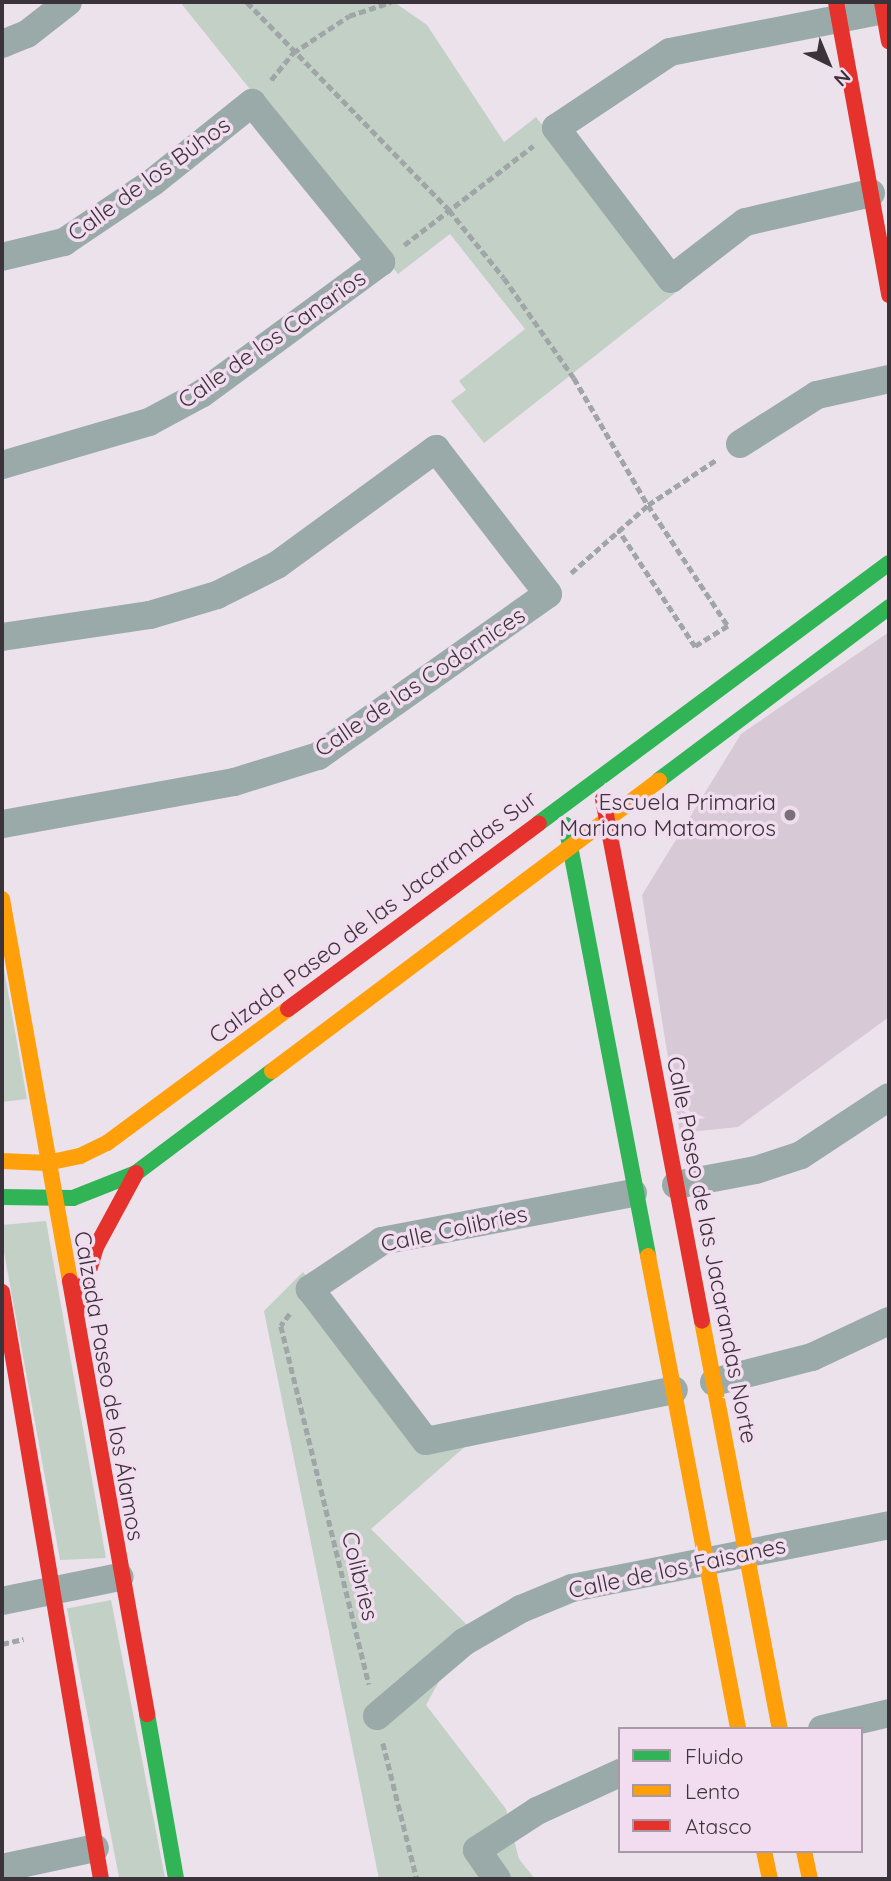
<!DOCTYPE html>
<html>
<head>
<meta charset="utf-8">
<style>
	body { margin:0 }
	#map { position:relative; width:891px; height:1881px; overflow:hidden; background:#ece2ec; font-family:Quicksand,sans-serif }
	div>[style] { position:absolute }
	.green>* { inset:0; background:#c2d0c6; transform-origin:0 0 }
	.building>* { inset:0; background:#d7c9d6 }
	.path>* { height:4.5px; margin-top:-2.25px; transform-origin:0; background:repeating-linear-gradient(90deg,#a0a6a8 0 7px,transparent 0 10.5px) }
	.street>* { height:28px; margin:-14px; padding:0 14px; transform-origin:14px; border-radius:14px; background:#9aaaa9 }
	.fast>* { height:16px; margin:-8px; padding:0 8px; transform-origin:8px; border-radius:8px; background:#30b455 }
	.slow>* { height:16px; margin:-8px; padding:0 8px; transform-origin:8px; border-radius:8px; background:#ff9f0a }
	.jam>* { height:16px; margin:-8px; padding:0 8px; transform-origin:8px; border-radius:8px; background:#e5322d }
	.dots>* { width:19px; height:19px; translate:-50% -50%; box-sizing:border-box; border:4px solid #f1ddef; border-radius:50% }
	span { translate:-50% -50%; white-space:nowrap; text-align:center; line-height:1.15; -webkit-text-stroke:7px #f1ddef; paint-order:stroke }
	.street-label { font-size:23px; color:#3b333a }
	.poi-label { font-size:23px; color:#3b333a }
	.right { translate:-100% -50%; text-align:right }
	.frame { position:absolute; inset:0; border:4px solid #3b333a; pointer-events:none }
	.legend { position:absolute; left:618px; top:1727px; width:245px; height:126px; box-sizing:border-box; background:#f1ddef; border:2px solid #a899a7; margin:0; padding:9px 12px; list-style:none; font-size:21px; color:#3b333a }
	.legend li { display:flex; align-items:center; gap:14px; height:35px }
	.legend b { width:35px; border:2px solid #a899a7 }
	.north { position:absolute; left:793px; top:28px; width:70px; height:70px; -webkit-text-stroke:5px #f1ddef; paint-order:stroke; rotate:137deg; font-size:19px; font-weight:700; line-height:28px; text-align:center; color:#3b333a }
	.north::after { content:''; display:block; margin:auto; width:24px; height:32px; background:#3b333a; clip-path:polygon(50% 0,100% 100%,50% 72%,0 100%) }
</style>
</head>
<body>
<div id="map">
	<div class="green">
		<div style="clip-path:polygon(180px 2px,394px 2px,427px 25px,504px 142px,536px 117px,675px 293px,484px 443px,451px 401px,466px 390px,459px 381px,525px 329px,450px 234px,398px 274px)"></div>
		<div style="clip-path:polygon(2px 958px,27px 1099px,2px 1102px)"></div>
		<div style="clip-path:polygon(46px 1221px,106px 1558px,60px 1560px,2px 1241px,2px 1225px)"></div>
		<div style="clip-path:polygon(303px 1272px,430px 1427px,476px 1437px,371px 1529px,469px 1627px,426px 1705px,506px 1809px,519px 1859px,535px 1879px,379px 1879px,264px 1311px)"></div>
		<div style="left:111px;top:1600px;width:284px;height:45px;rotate:79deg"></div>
	</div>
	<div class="building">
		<div style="clip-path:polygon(889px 632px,889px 1017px,738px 1127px,680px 1133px,642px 895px,741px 734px)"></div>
	</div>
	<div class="path">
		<div style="left:247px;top:2px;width:290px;rotate:45.8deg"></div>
		<div style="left:449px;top:210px;width:87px;rotate:51deg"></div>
		<div style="left:504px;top:278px;width:122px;rotate:55deg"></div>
		<div style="left:574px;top:378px;width:147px;rotate:59.8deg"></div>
		<div style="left:648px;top:505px;width:145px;rotate:56.5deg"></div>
		<div style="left:728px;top:626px;width:39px;rotate:148deg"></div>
		<div style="left:695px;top:647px;width:140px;rotate:-123.3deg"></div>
		<div style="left:271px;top:80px;width:35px;rotate:-51deg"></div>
		<div style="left:293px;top:53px;width:67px;rotate:-33.5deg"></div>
		<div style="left:349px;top:16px;width:44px;rotate:-18.4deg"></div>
		<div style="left:404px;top:245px;width:163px;rotate:-37.5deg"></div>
		<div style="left:571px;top:573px;width:103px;rotate:-41.4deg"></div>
		<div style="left:648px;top:505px;width:82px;rotate:-33.5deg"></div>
		<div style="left:290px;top:1314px;width:15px;rotate:127deg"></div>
		<div style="left:281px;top:1326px;width:369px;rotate:76.2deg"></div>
		<div style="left:2px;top:1644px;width:22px;rotate:-13deg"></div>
		<div style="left:383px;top:1743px;width:140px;rotate:76deg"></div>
	</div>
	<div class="street">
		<div style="left:2px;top:44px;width:27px;rotate:-22deg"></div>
		<div style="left:27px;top:34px;width:52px;rotate:-38deg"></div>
		<div style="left:871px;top:193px;width:129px;rotate:167deg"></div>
		<div style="left:745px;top:222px;width:93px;rotate:142.4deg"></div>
		<div style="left:671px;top:279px;width:190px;rotate:-127.3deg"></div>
		<div style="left:556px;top:128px;width:137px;rotate:-33.7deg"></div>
		<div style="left:670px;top:52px;width:218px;rotate:-11.1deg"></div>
		<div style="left:2px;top:257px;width:64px;rotate:-13.6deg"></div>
		<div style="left:64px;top:242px;width:107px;rotate:-34deg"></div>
		<div style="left:153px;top:182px;width:127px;rotate:-38.6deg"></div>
		<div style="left:252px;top:103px;width:205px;rotate:50.9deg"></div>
		<div style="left:381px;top:262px;width:223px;rotate:143.7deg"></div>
		<div style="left:201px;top:394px;width:59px;rotate:151.7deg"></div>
		<div style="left:149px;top:422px;width:153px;rotate:163.7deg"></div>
		<div style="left:740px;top:444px;width:91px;rotate:-32.5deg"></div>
		<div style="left:817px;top:395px;width:74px;rotate:-12.5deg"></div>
		<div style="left:2px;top:637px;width:150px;rotate:-8.5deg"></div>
		<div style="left:150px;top:615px;width:70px;rotate:-16.6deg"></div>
		<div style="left:217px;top:595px;width:67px;rotate:-26.6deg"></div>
		<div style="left:277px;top:565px;width:197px;rotate:-36.1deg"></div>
		<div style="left:436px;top:449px;width:183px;rotate:52.3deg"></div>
		<div style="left:548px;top:594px;width:281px;rotate:144.8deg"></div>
		<div style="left:318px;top:756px;width:88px;rotate:162.8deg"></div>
		<div style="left:234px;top:782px;width:236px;rotate:169.7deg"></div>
		<div style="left:676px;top:1185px;width:81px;rotate:-10.6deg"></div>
		<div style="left:756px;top:1170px;width:47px;rotate:-18.4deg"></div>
		<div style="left:801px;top:1155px;width:105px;rotate:-33.4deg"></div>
		<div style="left:633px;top:1193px;width:256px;rotate:169.2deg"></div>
		<div style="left:382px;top:1241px;width:87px;rotate:146.3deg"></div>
		<div style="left:310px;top:1289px;width:191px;rotate:52.7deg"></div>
		<div style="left:426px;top:1441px;width:253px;rotate:-11.6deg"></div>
		<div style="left:714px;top:1382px;width:101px;rotate:-14.3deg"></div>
		<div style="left:812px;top:1357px;width:85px;rotate:-25.1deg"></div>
		<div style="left:2px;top:1601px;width:120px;rotate:-11.5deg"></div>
		<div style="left:377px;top:1716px;width:114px;rotate:-40.4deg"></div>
		<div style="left:464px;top:1642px;width:66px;rotate:-30.1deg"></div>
		<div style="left:521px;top:1609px;width:55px;rotate:-22.4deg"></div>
		<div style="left:572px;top:1588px;width:323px;rotate:-11.2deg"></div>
		<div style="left:822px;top:1729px;width:69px;rotate:-13.4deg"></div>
		<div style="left:2px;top:1868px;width:95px;rotate:-12.1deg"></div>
		<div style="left:497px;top:1879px;width:35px;rotate:-125deg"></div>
		<div style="left:477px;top:1850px;width:72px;rotate:-33deg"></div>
		<div style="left:537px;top:1811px;width:91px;rotate:-24.6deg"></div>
	</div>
	<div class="fast">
		<div style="left:659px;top:780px;width:288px;rotate:-36.9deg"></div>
		<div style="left:539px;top:823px;width:436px;rotate:-36.6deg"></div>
		<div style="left:566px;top:825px;width:439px;rotate:79.2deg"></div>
		<div style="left:2px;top:1197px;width:71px;rotate:0.8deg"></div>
		<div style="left:73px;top:1198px;width:68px;rotate:-21.6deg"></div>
		<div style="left:136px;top:1173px;width:170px;rotate:-36.9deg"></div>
		<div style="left:147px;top:1714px;width:168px;rotate:80deg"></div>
	</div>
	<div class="slow">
		<div style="left:2px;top:899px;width:388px;rotate:79.9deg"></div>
		<div style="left:272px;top:1071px;width:484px;rotate:-36.9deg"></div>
		<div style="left:2px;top:1161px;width:45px;rotate:2.5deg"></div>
		<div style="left:47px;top:1163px;width:34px;rotate:-12deg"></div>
		<div style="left:80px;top:1156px;width:30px;rotate:-26deg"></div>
		<div style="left:107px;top:1143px;width:225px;rotate:-36.5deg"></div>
		<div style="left:648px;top:1256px;width:481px;rotate:79.2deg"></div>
		<div style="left:702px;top:1321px;width:415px;rotate:79.2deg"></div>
		<div style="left:764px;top:1851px;width:29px;rotate:78deg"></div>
		<div style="left:804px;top:1851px;width:29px;rotate:78deg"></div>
	</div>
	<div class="jam">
		<div style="left:836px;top:2px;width:298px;rotate:79.7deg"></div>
		<div style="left:882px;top:2px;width:40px;rotate:80deg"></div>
		<div style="left:603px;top:799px;width:531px;rotate:79.26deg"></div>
		<div style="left:288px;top:1009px;width:312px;rotate:-36.5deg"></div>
		<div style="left:70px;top:1281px;width:440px;rotate:79.9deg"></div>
		<div style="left:2px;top:1292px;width:595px;rotate:80.43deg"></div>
		<div style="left:77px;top:1311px;width:67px;rotate:-73.5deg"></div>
		<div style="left:96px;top:1247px;width:84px;rotate:-61.6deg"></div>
	</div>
	<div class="dots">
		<div style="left:790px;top:815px;background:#797078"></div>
	</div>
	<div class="street-label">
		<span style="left:149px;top:179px;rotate:-36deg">Calle de los Búhos</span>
		<span style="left:272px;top:339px;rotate:-35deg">Calle de los Canarios</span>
		<span style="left:420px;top:682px;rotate:-34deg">Calle de las Codornices</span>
		<span style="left:373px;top:917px;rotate:-37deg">Calzada Paseo de las Jacarandas Sur</span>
		<span style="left:454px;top:1229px;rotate:-12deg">Calle Colibríes</span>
		<span style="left:712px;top:1250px;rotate:79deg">Calle Paseo de las Jacarandas Norte</span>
		<span style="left:109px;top:1386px;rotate:80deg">Calzada Paseo de los Álamos</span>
		<span style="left:677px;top:1568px;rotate:-12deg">Calle de los Faisanes</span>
		<span style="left:360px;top:1576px;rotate:76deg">Colibries</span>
	</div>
	<div class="poi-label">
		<span class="right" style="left:776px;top:815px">Escuela Primaria<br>Mariano Matamoros</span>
	</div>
	<div class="frame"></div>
	<ul class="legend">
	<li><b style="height:9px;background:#30b455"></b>Fluido</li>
	<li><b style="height:9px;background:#ff9f0a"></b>Lento</li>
	<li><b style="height:9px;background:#e5322d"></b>Atasco</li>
	</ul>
	<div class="north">N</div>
</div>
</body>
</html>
